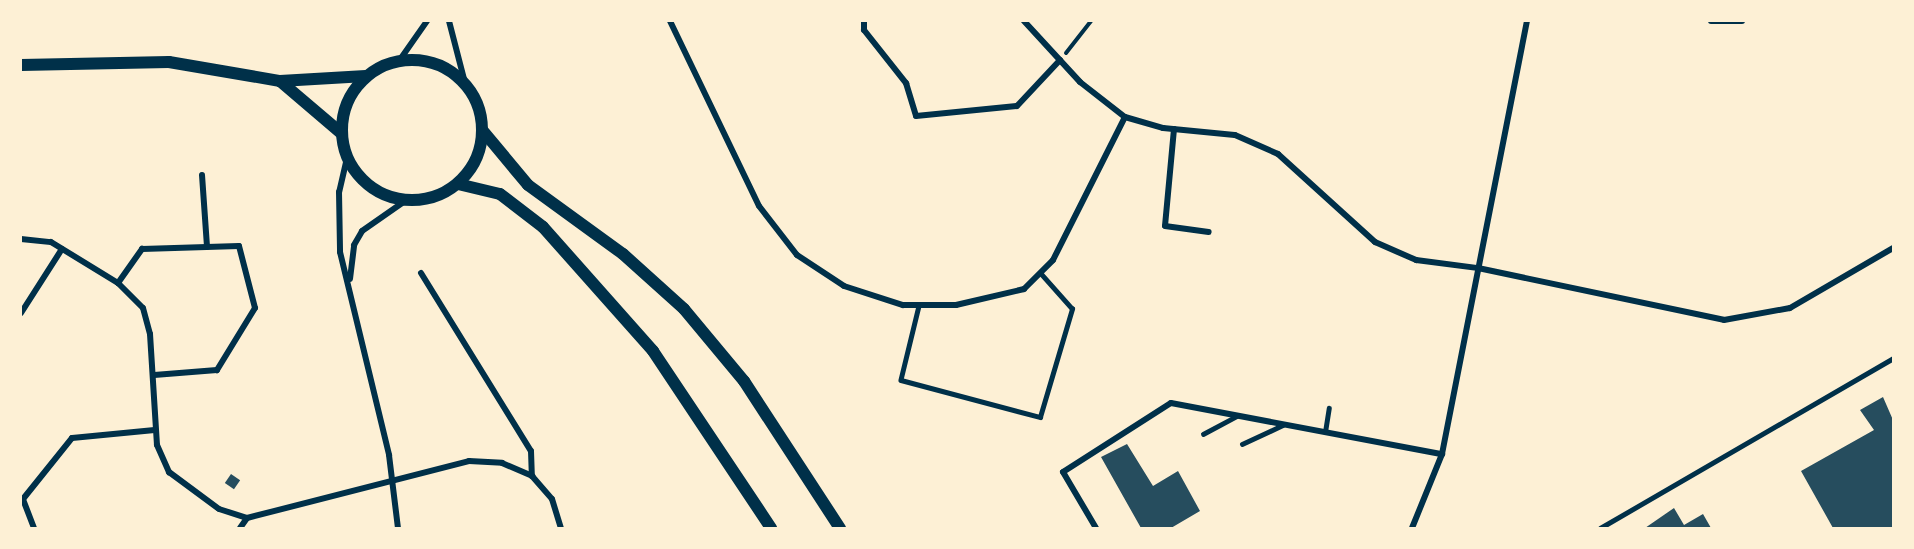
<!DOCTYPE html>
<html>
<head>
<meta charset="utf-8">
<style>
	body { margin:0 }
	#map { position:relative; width:1914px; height:549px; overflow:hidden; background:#fdf0d5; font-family:"PT Serif",serif }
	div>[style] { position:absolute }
	.building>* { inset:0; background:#264d5e; transform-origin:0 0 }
	.path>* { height:4px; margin:-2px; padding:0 2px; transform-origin:2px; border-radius:2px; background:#003049 }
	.service>* { height:4.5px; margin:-2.25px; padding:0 2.25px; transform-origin:2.25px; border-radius:2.25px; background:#003049 }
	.pedestrian>* { height:5px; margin:-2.5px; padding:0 2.5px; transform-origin:2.5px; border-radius:2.5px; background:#003049 }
	.minor>* { height:6px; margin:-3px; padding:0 3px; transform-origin:3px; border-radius:3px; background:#003049 }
	.secondary>* { height:12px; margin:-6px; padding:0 6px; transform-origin:6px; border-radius:6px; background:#003049 }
	.secondary>.ring { margin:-6px; padding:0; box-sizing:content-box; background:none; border:12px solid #003049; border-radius:50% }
	span { translate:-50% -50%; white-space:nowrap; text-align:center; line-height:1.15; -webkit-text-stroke:5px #fdf0d5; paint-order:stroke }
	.frame { position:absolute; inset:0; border:22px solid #fdf0d5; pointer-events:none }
</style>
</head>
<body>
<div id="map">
	<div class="building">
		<div style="clip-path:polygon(1883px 397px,1893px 420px,1893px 528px,1833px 528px,1801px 471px,1874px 430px,1860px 410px)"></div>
		<div style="clip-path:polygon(1127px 444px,1153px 486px,1178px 471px,1200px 511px,1171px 528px,1141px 528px,1101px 457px)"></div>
		<div style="left:231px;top:474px;width:11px;height:11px;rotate:34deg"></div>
		<div style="clip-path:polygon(1674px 508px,1684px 525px,1703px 514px,1711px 528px,1645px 528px)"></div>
	</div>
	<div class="path">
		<div style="left:1066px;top:53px;width:41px;rotate:-52deg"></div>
	</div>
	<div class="service">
		<div style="left:919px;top:306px;width:76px;rotate:103.7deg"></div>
		<div style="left:901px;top:380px;width:144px;rotate:14.9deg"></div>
		<div style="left:1040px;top:417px;width:113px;rotate:-73.5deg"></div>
		<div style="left:1072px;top:309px;width:48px;rotate:-131.6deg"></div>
		<div style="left:1325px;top:432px;width:24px;rotate:-81deg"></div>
		<div style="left:1203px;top:434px;width:38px;rotate:-28deg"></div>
		<div style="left:1242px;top:444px;width:45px;rotate:-24.9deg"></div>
	</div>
	<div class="pedestrian">
		<div style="left:1600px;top:528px;width:339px;rotate:-30.1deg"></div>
	</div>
	<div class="minor">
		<div style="left:449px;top:21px;width:64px;rotate:75.5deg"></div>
		<div style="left:670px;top:21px;width:205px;rotate:64.3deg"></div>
		<div style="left:759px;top:206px;width:62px;rotate:52.2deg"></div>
		<div style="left:797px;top:255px;width:56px;rotate:33.4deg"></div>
		<div style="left:844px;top:286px;width:62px;rotate:17.9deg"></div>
		<div style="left:903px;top:305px;width:53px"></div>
		<div style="left:956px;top:305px;width:70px;rotate:-13.2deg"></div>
		<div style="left:1024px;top:289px;width:41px;rotate:-45deg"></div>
		<div style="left:1053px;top:260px;width:160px;rotate:-63.3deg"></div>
		<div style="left:864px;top:21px;width:9px;rotate:90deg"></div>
		<div style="left:864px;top:30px;width:68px;rotate:51.6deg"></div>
		<div style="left:906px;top:83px;width:34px;rotate:73deg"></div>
		<div style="left:916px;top:116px;width:101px;rotate:-5.7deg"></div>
		<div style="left:1017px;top:106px;width:63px;rotate:-46.9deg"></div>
		<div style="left:1024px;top:21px;width:83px;rotate:47.4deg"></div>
		<div style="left:1080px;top:82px;width:57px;rotate:37.9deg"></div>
		<div style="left:1125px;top:117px;width:40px;rotate:16deg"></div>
		<div style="left:1163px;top:128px;width:72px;rotate:5.6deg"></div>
		<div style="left:1235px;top:135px;width:47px;rotate:23.8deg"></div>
		<div style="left:1278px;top:154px;width:131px;rotate:42.2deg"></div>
		<div style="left:1375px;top:242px;width:45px;rotate:23.7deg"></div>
		<div style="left:1416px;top:260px;width:63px;rotate:7.4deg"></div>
		<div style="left:1478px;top:268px;width:251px;rotate:11.9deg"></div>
		<div style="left:1724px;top:320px;width:67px;rotate:-10.3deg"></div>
		<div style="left:1790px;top:308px;width:119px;rotate:-30.2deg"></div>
		<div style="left:1711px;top:21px;width:31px"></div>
		<div style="left:399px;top:61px;width:49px;rotate:-55deg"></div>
		<div style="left:1174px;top:129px;width:97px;rotate:95.3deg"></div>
		<div style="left:1165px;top:226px;width:44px;rotate:7.8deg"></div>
		<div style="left:347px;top:158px;width:35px;rotate:103deg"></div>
		<div style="left:339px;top:192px;width:60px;rotate:89deg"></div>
		<div style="left:340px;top:252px;width:209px;rotate:76.4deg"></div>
		<div style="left:389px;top:455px;width:74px;rotate:83deg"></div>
		<div style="left:202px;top:175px;width:72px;rotate:86deg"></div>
		<div style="left:21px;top:239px;width:30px;rotate:6deg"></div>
		<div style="left:51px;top:242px;width:79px;rotate:31.5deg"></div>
		<div style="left:118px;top:283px;width:35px;rotate:45deg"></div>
		<div style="left:143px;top:308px;width:27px;rotate:75deg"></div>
		<div style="left:150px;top:334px;width:111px;rotate:86.4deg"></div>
		<div style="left:157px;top:445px;width:30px;rotate:66deg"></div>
		<div style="left:169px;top:472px;width:62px;rotate:36.5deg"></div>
		<div style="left:219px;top:509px;width:29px;rotate:18deg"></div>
		<div style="left:247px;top:518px;width:229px;rotate:-14.4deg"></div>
		<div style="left:469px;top:461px;width:33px;rotate:3deg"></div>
		<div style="left:502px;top:463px;width:33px;rotate:23deg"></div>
		<div style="left:532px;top:476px;width:30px;rotate:49deg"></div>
		<div style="left:552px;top:499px;width:30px;rotate:73deg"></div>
		<div style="left:421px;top:273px;width:209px;rotate:58.3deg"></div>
		<div style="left:531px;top:451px;width:25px;rotate:88deg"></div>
		<div style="left:350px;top:279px;width:34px;rotate:-83deg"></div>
		<div style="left:354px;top:245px;width:16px;rotate:-60deg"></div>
		<div style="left:362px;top:231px;width:52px;rotate:-34.9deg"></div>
		<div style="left:118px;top:283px;width:42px;rotate:-54.8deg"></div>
		<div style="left:142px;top:249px;width:97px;rotate:-1.8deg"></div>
		<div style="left:239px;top:246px;width:64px;rotate:75.5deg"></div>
		<div style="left:255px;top:308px;width:73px;rotate:121.5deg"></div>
		<div style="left:217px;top:370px;width:63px;rotate:175.5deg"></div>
		<div style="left:21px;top:313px;width:76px;rotate:-57.4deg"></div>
		<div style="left:34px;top:528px;width:31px;rotate:-111deg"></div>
		<div style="left:23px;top:499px;width:78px;rotate:-51.2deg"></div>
		<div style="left:72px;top:438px;width:83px;rotate:-5.5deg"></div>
		<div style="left:240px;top:528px;width:12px;rotate:-55deg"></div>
		<div style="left:1096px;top:528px;width:65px;rotate:-120.5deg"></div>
		<div style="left:1063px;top:472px;width:128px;rotate:-32.6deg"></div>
		<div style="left:1171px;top:403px;width:276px;rotate:10.7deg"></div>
		<div style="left:1412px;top:528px;width:80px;rotate:-67.9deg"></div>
		<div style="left:1442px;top:454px;width:441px;rotate:-78.9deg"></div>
	</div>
	<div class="secondary">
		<div class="ring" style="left:342px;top:60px;width:128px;height:128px"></div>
		<div style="left:21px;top:65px;width:148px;rotate:-1.2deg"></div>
		<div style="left:169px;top:62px;width:113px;rotate:9.7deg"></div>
		<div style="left:280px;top:81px;width:86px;rotate:-3.3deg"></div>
		<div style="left:280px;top:81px;width:80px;rotate:40.4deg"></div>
		<div style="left:483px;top:131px;width:70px;rotate:50.2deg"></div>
		<div style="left:528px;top:185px;width:117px;rotate:36deg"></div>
		<div style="left:623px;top:254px;width:82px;rotate:42deg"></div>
		<div style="left:684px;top:309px;width:94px;rotate:50.2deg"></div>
		<div style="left:744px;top:381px;width:176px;rotate:56.9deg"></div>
		<div style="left:458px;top:184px;width:43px;rotate:13.4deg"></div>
		<div style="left:500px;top:194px;width:54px;rotate:37.5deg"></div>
		<div style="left:543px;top:227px;width:166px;rotate:48.4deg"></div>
		<div style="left:653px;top:351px;width:213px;rotate:56.3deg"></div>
	</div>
	<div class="frame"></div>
</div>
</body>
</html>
